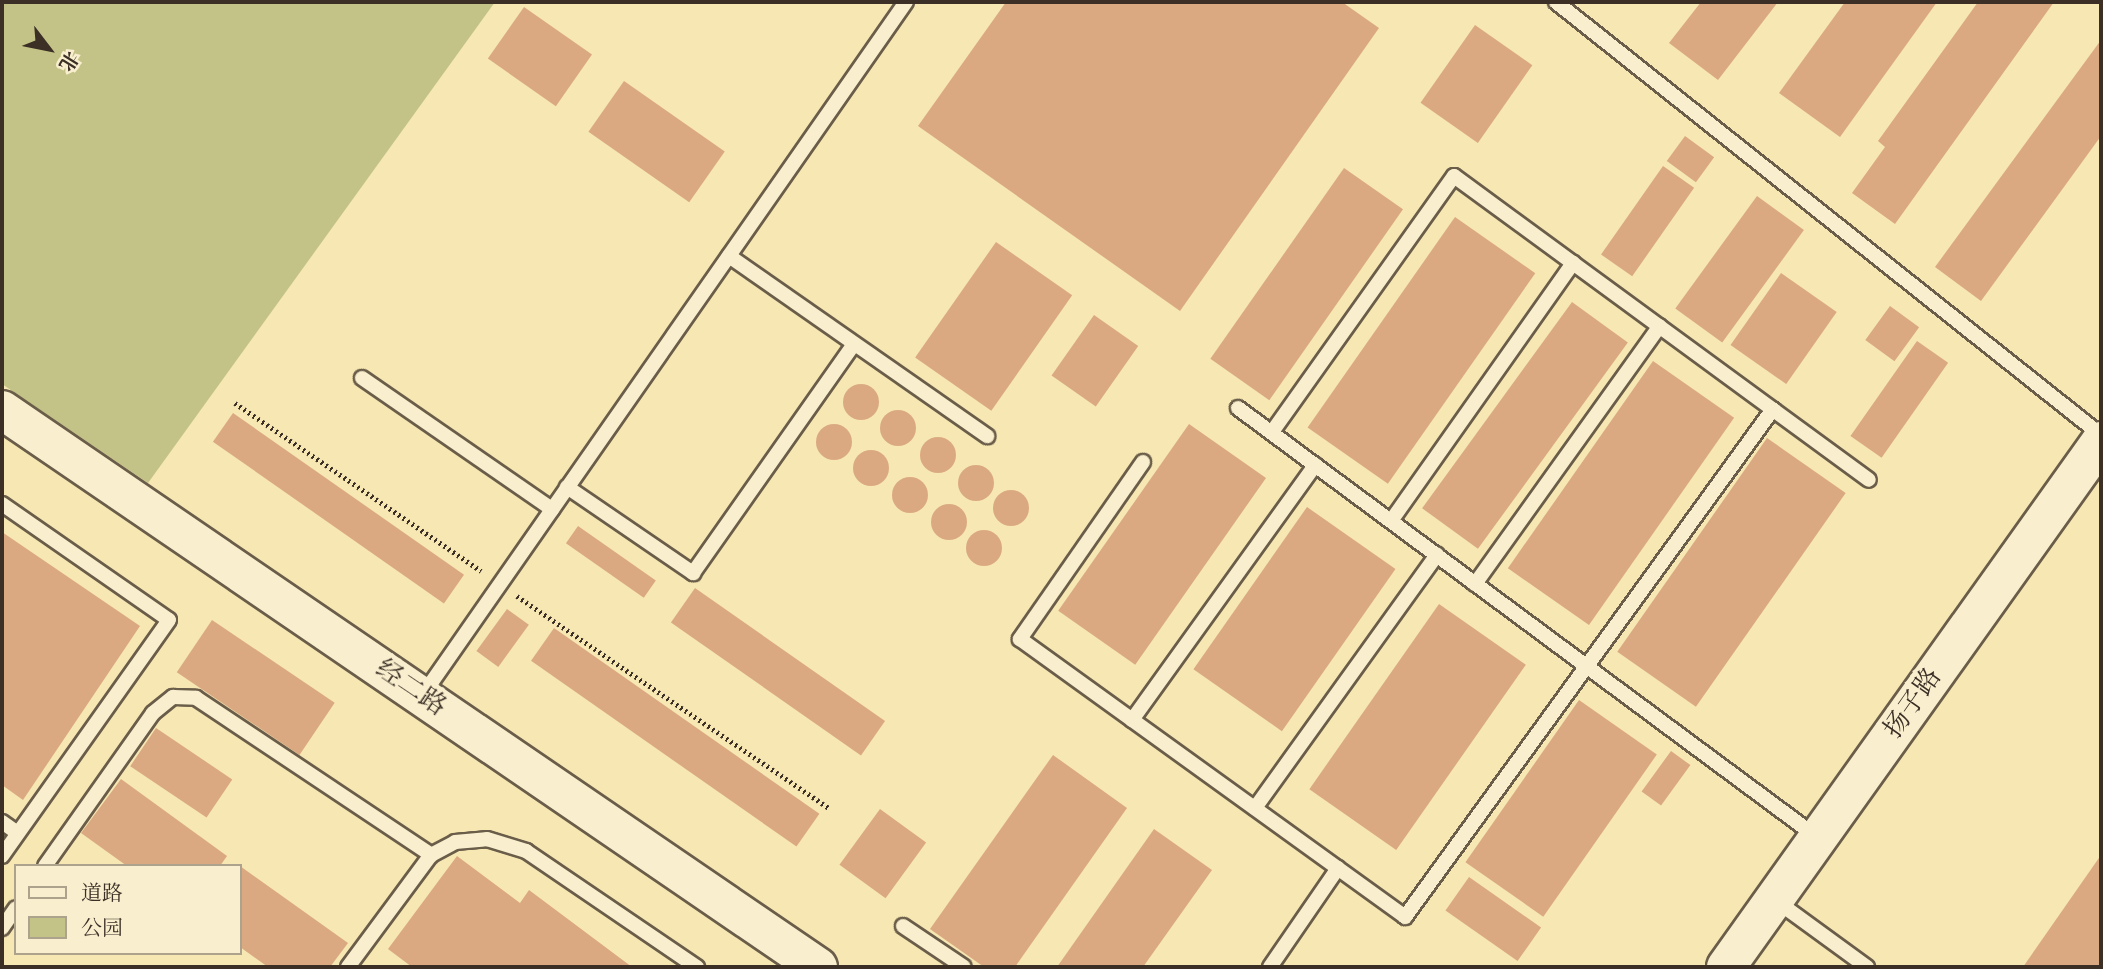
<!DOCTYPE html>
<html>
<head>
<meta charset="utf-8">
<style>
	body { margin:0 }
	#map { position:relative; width:2103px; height:969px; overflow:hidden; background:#f6e7b3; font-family:"Sorts Mill Goudy","Noto Serif SC",serif }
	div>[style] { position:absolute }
	.green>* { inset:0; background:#c4c387 }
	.building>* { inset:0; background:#dba981; transform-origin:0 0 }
	.round { border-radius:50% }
	.path>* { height:4.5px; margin-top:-2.25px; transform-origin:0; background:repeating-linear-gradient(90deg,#3b2f26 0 2px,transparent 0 5.5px) }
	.roads { filter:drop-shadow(2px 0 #6a5d49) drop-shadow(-2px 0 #6a5d49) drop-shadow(0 2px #6a5d49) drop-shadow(0 -2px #6a5d49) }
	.lane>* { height:14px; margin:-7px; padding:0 7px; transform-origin:7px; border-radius:7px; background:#f9efce }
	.secondary>* { height:38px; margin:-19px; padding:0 19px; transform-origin:19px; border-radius:19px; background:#f9efce }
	span { translate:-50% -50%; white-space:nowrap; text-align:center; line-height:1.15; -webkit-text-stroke:7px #f9efce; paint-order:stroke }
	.street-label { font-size:26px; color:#3b2f26 }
	.frame { position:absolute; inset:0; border:4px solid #3b2f26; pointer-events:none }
	.legend { position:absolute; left:14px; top:864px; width:228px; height:91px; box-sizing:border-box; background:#f9efce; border:2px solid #ada28b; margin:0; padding:9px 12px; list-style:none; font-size:21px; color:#3b2f26 }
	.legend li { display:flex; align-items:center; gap:14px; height:35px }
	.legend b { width:35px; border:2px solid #ada28b }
	.north { position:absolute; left:14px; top:14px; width:70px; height:70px; -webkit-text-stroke:5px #f9efce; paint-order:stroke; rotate:122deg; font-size:19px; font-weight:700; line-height:28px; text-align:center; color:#3b2f26 }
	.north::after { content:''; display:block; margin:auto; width:24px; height:32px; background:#3b2f26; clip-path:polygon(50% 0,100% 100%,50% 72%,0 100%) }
</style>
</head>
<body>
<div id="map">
	<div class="green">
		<div style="clip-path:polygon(2px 2px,495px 2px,148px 483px,2px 384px)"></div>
	</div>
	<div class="building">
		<div style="clip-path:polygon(1006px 2px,1342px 2px,1379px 28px,1180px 311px,918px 126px)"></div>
		<div style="clip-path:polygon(1701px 2px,1778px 2px,1718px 80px,1669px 43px)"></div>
		<div style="clip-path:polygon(1845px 2px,1937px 2px,1840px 137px,1779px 93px)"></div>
		<div style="clip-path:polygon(1978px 2px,2054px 2px,1895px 224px,1852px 193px,1885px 147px,1878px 141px)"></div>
		<div style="left:524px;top:7px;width:83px;height:63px;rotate:35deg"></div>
		<div style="left:1475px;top:25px;width:70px;height:95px;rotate:35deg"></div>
		<div style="clip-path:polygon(2101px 40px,2101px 136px,1981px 301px,1935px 267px)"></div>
		<div style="left:624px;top:81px;width:123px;height:62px;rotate:35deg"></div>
		<div style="left:1685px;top:136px;width:36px;height:31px;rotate:36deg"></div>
		<div style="left:1663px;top:166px;width:38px;height:108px;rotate:35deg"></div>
		<div style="left:1344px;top:168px;width:72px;height:233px;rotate:35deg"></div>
		<div style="left:1757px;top:196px;width:58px;height:139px;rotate:36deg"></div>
		<div style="left:1455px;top:217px;width:98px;height:257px;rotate:35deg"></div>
		<div style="left:996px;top:242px;width:93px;height:141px;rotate:35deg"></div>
		<div style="left:1781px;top:273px;width:68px;height:88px;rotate:35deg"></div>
		<div style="left:1572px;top:302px;width:69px;height:255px;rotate:36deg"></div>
		<div style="left:1890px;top:306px;width:36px;height:42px;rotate:36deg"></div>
		<div style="left:1094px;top:315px;width:54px;height:74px;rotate:35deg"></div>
		<div style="left:1917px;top:341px;width:38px;height:116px;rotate:35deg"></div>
		<div style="left:1653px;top:361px;width:99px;height:253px;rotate:35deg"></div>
		<div class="round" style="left:843px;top:384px;width:36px;height:36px"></div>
		<div class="round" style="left:880px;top:410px;width:36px;height:36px"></div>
		<div style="left:233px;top:413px;width:282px;height:35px;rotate:35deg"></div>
		<div class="round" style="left:816px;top:424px;width:36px;height:36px"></div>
		<div style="left:1189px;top:424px;width:94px;height:228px;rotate:35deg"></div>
		<div class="round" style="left:920px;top:437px;width:36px;height:36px"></div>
		<div style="left:1767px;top:438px;width:96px;height:261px;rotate:35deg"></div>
		<div class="round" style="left:853px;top:450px;width:36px;height:36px"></div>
		<div class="round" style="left:958px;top:465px;width:36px;height:36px"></div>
		<div class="round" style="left:892px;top:477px;width:36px;height:36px"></div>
		<div class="round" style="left:993px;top:490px;width:36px;height:36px"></div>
		<div class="round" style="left:931px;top:504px;width:36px;height:36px"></div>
		<div style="left:1307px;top:507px;width:108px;height:198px;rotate:35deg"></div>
		<div style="left:578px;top:526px;width:95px;height:21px;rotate:35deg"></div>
		<div class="round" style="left:966px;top:530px;width:36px;height:36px"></div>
		<div style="clip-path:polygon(2px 532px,140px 626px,23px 800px,2px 785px)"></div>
		<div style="left:695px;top:588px;width:232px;height:42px;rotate:35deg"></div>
		<div style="left:1439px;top:604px;width:106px;height:226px;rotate:35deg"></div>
		<div style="left:507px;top:609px;width:27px;height:52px;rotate:36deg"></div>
		<div style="left:212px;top:620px;width:148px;height:63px;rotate:34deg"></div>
		<div style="left:554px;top:628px;width:324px;height:40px;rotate:35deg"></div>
		<div style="left:1579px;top:700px;width:95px;height:198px;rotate:35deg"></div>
		<div style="left:156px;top:728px;width:92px;height:46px;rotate:34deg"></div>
		<div style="left:1671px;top:751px;width:24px;height:50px;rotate:36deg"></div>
		<div style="clip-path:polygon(1053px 755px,1127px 808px,1015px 967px,984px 967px,930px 929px)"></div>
		<div style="clip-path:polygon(121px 779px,227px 856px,220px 866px,127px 866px,81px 833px)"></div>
		<div style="left:880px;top:809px;width:57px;height:69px;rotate:36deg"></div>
		<div style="clip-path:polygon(1154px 829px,1212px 870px,1143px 967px,1057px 967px)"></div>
		<div style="clip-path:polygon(2101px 855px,2101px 967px,2023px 967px)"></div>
		<div style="clip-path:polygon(457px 856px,520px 903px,529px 890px,632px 967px,412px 967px,388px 949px)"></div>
		<div style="clip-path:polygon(240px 866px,348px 943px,330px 967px,268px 967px,240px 947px)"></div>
		<div style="left:1469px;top:877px;width:88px;height:41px;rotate:35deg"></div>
	</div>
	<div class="path">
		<div style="left:235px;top:403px;width:298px;rotate:34.3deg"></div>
		<div style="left:517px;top:596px;width:377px;rotate:34.2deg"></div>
	</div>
	<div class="roads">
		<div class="lane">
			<div style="left:1556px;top:2px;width:696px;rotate:38.47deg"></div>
			<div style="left:729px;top:256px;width:315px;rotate:34.9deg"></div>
			<div style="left:362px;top:378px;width:231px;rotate:34.6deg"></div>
			<div style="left:1238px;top:408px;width:721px;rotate:36.54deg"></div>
			<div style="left:1272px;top:432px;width:314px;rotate:-54.6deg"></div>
			<div style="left:1454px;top:176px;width:514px;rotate:36.22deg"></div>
			<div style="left:1143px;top:462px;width:216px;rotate:124.8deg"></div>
			<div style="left:1020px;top:639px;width:475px;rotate:35.8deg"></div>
			<div style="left:1405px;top:917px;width:627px;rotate:-54.08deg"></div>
			<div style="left:567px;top:487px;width:153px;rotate:34.3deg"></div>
			<div style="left:693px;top:573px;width:280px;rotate:-54.9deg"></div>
			<div style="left:2px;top:504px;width:203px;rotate:34.8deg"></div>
			<div style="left:169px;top:620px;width:289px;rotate:125.3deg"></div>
			<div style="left:1391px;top:521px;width:316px;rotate:-54.8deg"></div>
			<div style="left:1475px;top:584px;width:317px;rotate:-54.4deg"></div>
			<div style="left:422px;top:696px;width:846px;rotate:-55.11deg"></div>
			<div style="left:1132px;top:720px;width:314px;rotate:-54.3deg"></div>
			<div style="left:1255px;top:808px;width:312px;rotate:-54.3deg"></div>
			<div style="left:2px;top:822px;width:19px;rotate:35deg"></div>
			<div style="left:45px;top:866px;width:187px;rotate:-54.8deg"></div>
			<div style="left:153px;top:713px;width:26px;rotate:-39deg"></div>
			<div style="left:173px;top:697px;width:23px;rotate:2deg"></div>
			<div style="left:196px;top:698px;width:283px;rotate:33.7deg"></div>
			<div style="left:1775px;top:900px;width:114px;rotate:36.1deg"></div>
			<div style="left:903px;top:926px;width:73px;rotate:33.9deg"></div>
			<div style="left:2px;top:928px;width:24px;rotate:-55deg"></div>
			<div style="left:348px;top:967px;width:139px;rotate:-53.5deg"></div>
			<div style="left:431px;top:855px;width:27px;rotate:-28deg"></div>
			<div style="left:455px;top:842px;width:32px;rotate:-5deg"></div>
			<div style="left:487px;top:839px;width:41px;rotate:17.1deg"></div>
			<div style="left:526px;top:851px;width:207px;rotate:34.2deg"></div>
			<div style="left:1270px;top:967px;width:120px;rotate:-55.5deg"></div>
		</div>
		<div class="secondary">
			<div style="left:2px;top:410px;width:988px;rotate:34.32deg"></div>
			<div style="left:1726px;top:967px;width:646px;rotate:-54.51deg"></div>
		</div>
	</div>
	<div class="street-label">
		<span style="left:410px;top:689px;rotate:34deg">经二路</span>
		<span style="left:1914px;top:704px;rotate:-55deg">扬子路</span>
	</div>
	<div class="frame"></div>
	<ul class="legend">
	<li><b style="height:9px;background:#f9efce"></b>道路</li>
	<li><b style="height:19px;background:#c4c387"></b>公园</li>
	</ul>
	<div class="north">北</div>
</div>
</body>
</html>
